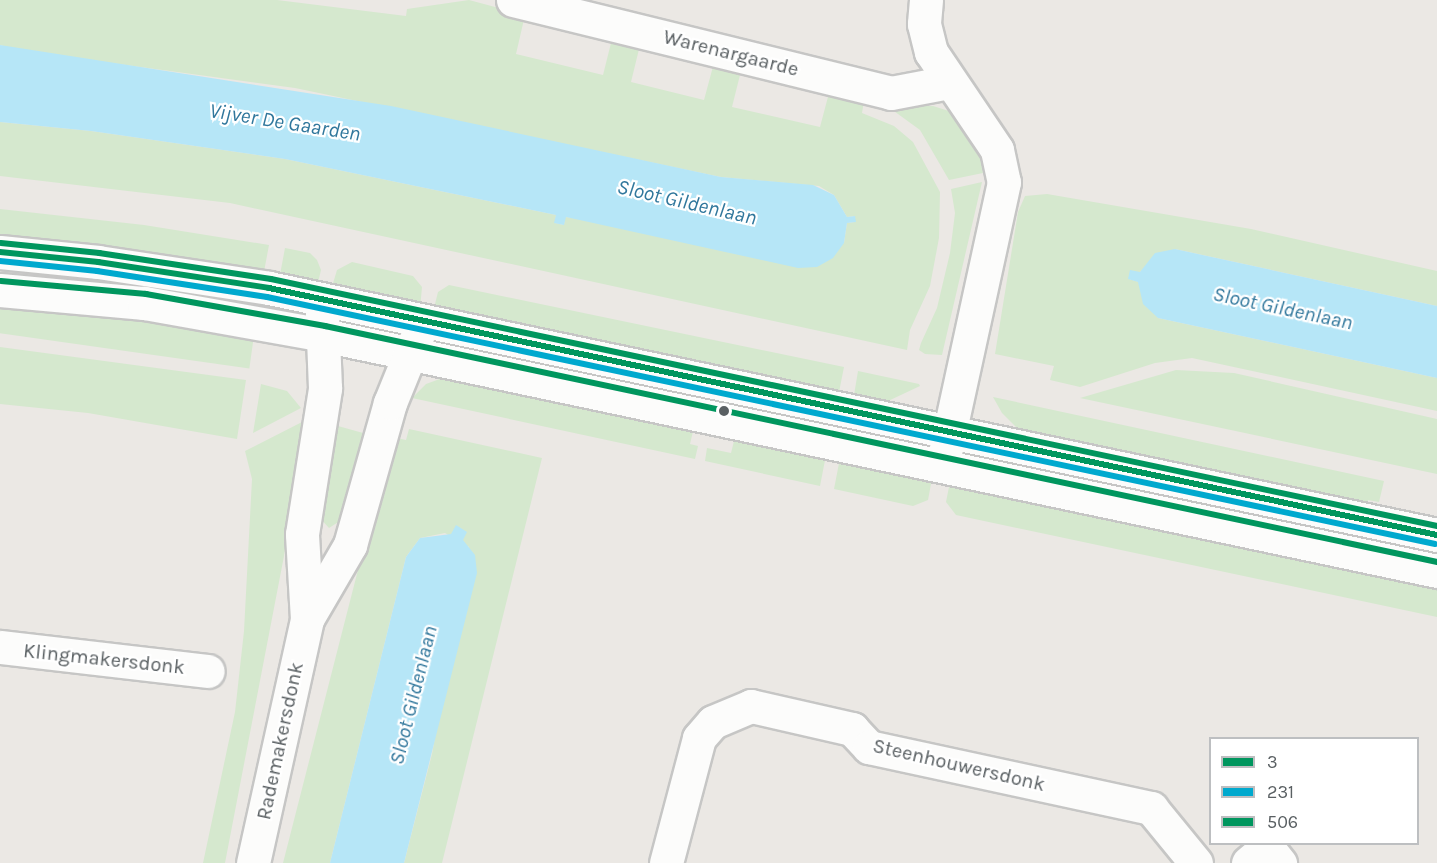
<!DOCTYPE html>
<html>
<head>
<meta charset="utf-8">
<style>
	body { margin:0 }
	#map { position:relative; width:1437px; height:863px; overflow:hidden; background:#ebe8e4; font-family:Karla,sans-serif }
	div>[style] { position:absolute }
	.green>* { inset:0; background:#d5e8ce; transform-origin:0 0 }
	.water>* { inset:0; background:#b6e6f7 }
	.roads { filter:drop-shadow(2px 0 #c6c6c5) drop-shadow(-2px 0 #c6c6c5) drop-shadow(0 2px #c6c6c5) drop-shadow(0 -2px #c6c6c5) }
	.minor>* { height:33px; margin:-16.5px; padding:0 16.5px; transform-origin:16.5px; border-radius:16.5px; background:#fcfcfb }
	.bus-1>* { height:6px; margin:-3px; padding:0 3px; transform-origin:3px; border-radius:3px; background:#00965e }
	.bus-2>* { height:6px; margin:-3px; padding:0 3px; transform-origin:3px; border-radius:3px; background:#00a9ce }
	.bus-3>* { height:6px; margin:-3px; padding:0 3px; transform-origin:3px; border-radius:3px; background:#00965e }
	.bus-4>* { height:6px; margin:-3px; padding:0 3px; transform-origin:3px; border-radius:3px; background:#00965e }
	.dots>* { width:16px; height:16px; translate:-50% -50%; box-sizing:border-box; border:3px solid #fff; border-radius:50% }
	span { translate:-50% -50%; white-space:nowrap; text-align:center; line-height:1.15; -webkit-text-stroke:4.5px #fff; paint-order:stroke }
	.street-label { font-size:20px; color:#5a6063 }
	.water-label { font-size:21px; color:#30779c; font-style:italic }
	.legend { position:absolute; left:1209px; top:737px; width:210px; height:108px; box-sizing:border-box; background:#fff; border:2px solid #bdbfc1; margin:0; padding:8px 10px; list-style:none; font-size:18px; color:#5a6063 }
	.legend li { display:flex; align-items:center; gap:12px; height:30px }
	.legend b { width:30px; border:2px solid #bdbfc1 }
</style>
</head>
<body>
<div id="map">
	<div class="green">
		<div style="clip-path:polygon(0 0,277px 0,406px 16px,407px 9px,469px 0,525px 15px,516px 54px,603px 75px,613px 35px,641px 41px,631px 82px,704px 100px,715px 59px,742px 67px,732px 107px,820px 127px,829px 93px,864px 101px,862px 113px,894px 126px,913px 142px,940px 192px,939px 238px,930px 286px,910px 330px,907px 350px,230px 203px,0 176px,0 122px,91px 131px,285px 159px,556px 215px,555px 223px,564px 225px,565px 217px,844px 243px,847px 223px,855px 222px,855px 216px,847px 217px,834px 195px,819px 186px,721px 177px,295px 88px,23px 51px,0 45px)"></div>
		<div style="clip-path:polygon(887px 106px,933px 106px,952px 112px,979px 149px,983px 173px,949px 180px,920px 130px)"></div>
		<div style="clip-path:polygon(982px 182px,942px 355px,925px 354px,919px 350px,921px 343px,937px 308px,950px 253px,955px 213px,951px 189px)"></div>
		<div style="clip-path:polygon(1047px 194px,1251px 229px,1437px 271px,1437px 306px,1175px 249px,1129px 279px,1139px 282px,1158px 318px,1437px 378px,1437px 411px,1192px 358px,1155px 363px,1080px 387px,1050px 380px,1054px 366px,995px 354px,1018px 212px,1025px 196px)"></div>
		<div style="clip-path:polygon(0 209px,144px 225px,269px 245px,263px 277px,0 242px)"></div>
		<div style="clip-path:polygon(285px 248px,310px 253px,317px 260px,321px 270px,317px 287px,279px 280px)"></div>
		<div style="clip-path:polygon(352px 262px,413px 276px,422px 287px,420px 309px,331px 290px,337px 270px)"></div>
		<div style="clip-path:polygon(449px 285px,844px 367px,838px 397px,433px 312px,438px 292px)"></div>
		<div style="left:0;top:296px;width:257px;height:37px;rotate:8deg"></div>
		<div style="clip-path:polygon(0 347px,246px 380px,237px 439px,88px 413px,0 404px)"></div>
		<div style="clip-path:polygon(1176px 370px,1234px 373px,1437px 419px,1437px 474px,1080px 398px)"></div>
		<div style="clip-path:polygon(858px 371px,919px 384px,920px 386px,886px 402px,853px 401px)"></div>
		<div style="clip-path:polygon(448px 376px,695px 423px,690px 444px,698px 446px,695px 459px,412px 398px,426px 384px)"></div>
		<div style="clip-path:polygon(261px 384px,287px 391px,301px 408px,253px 433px)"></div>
		<div style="clip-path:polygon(993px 397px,1384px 481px,1379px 502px,1368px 500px,1365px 511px,1019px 430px,1002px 413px)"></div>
		<div style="clip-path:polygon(304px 421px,284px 556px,225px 863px,203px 863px,235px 712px,244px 631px,252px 479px,245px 451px)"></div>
		<div style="clip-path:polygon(338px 426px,363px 433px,340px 521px,329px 528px,320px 518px)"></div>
		<div style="clip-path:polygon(409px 429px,542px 458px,442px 863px,404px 863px,432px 754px,469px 547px,445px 533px,420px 538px,406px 557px,330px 863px,283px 863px,392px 437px,406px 440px)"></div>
		<div style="clip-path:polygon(745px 434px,827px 450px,820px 486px,705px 461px,707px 448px,731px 453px,734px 441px,743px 443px)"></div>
		<div style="clip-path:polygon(841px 453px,933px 473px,928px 500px,913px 506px,834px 489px)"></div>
		<div style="clip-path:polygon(951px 477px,1437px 582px,1437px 617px,956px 515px,946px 502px)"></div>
	</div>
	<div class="water">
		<div style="clip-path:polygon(0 45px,391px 106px,721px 177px,813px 185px,834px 195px,847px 217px,855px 216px,856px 222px,847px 223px,844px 243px,833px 258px,817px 267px,798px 268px,566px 217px,564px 225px,554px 223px,556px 215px,285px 159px,91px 131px,0 122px)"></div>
		<div style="clip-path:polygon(1175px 249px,1437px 306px,1437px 378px,1158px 318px,1143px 304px,1138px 282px,1128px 279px,1130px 270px,1140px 272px,1155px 253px)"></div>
		<div style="clip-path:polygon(456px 525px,467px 532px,463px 540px,475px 555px,477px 573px,404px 863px,330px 863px,406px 557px,420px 538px,451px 534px)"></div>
	</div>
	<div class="roads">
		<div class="minor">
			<div style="left:513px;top:0;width:389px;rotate:13.8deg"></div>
			<div style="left:891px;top:93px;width:59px;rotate:-10.7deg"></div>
			<div style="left:926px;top:0;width:24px;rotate:95deg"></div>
			<div style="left:924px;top:24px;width:29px;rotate:76deg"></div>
			<div style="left:931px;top:52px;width:118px;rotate:56deg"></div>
			<div style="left:997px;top:150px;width:33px;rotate:78deg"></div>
			<div style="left:1004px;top:182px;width:276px;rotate:102.3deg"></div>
			<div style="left:0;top:252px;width:99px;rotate:5.8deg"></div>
			<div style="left:98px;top:262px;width:173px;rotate:8.6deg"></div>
			<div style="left:269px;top:288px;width:1194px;rotate:11.94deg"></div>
			<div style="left:0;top:290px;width:145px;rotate:5.2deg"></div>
			<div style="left:144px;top:303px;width:182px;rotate:10.1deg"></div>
			<div style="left:323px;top:335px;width:1139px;rotate:11.96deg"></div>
			<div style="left:307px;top:619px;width:86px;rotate:-59.8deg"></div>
			<div style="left:350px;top:545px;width:148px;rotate:-74.3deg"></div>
			<div style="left:390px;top:403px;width:74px;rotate:-67.9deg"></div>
			<div style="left:0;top:647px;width:209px;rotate:6.6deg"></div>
			<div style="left:253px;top:863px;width:250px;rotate:-77.5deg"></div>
			<div style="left:307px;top:619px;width:85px;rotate:-93.4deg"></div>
			<div style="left:302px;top:534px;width:148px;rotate:-81deg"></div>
			<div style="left:325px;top:388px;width:76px;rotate:-92.3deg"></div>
			<div style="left:666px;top:863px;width:129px;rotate:-75.2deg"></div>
			<div style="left:699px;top:738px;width:21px;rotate:-49deg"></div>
			<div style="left:713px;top:722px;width:41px;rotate:-22.8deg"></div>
			<div style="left:751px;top:706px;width:104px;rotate:12.8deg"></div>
			<div style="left:852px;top:729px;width:25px;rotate:47deg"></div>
			<div style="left:869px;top:747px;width:289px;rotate:12.2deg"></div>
			<div style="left:1151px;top:808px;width:71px;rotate:50.7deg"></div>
			<div style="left:1248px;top:863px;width:25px;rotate:-40deg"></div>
			<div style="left:1267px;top:847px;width:21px;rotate:51deg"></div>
		</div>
	</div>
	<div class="bus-1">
		<div style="left:0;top:252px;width:99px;rotate:5.8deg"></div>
		<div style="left:98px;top:262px;width:173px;rotate:8.6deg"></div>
		<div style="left:269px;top:288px;width:1194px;rotate:11.94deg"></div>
	</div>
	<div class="bus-2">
		<div style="left:0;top:261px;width:98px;rotate:5.9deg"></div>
		<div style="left:97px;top:271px;width:172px;rotate:8.7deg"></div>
		<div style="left:267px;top:297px;width:1194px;rotate:11.94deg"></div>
	</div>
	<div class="bus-3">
		<div style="left:1px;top:243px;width:99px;rotate:5.8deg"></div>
		<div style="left:99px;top:253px;width:174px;rotate:8.6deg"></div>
		<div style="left:271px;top:279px;width:1192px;rotate:11.96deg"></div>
	</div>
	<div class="bus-4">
		<div style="left:1px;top:281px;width:146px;rotate:5.1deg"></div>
		<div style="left:146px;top:294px;width:182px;rotate:10.1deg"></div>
		<div style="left:325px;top:326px;width:1137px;rotate:11.98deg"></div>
	</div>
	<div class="dots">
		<div style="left:724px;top:411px;background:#5a6063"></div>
	</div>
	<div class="street-label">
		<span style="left:731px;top:53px;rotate:14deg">Warenargaarde</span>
		<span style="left:104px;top:659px;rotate:6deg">Klingmakersdonk</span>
		<span style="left:280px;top:741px;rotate:-78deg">Rademakersdonk</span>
		<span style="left:959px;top:765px;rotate:13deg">Steenhouwersdonk</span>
	</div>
	<div class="water-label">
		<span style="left:285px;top:122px;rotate:9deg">Vijver De Gaarden</span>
		<span style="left:687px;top:202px;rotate:13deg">Sloot Gildenlaan</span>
		<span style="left:1283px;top:308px;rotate:12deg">Sloot Gildenlaan</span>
		<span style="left:413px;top:695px;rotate:-76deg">Sloot Gildenlaan</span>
	</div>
	<ul class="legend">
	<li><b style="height:8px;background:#00965e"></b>3</li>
	<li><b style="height:8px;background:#00a9ce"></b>231</li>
	<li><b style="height:8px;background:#00965e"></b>506</li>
	</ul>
</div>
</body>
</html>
